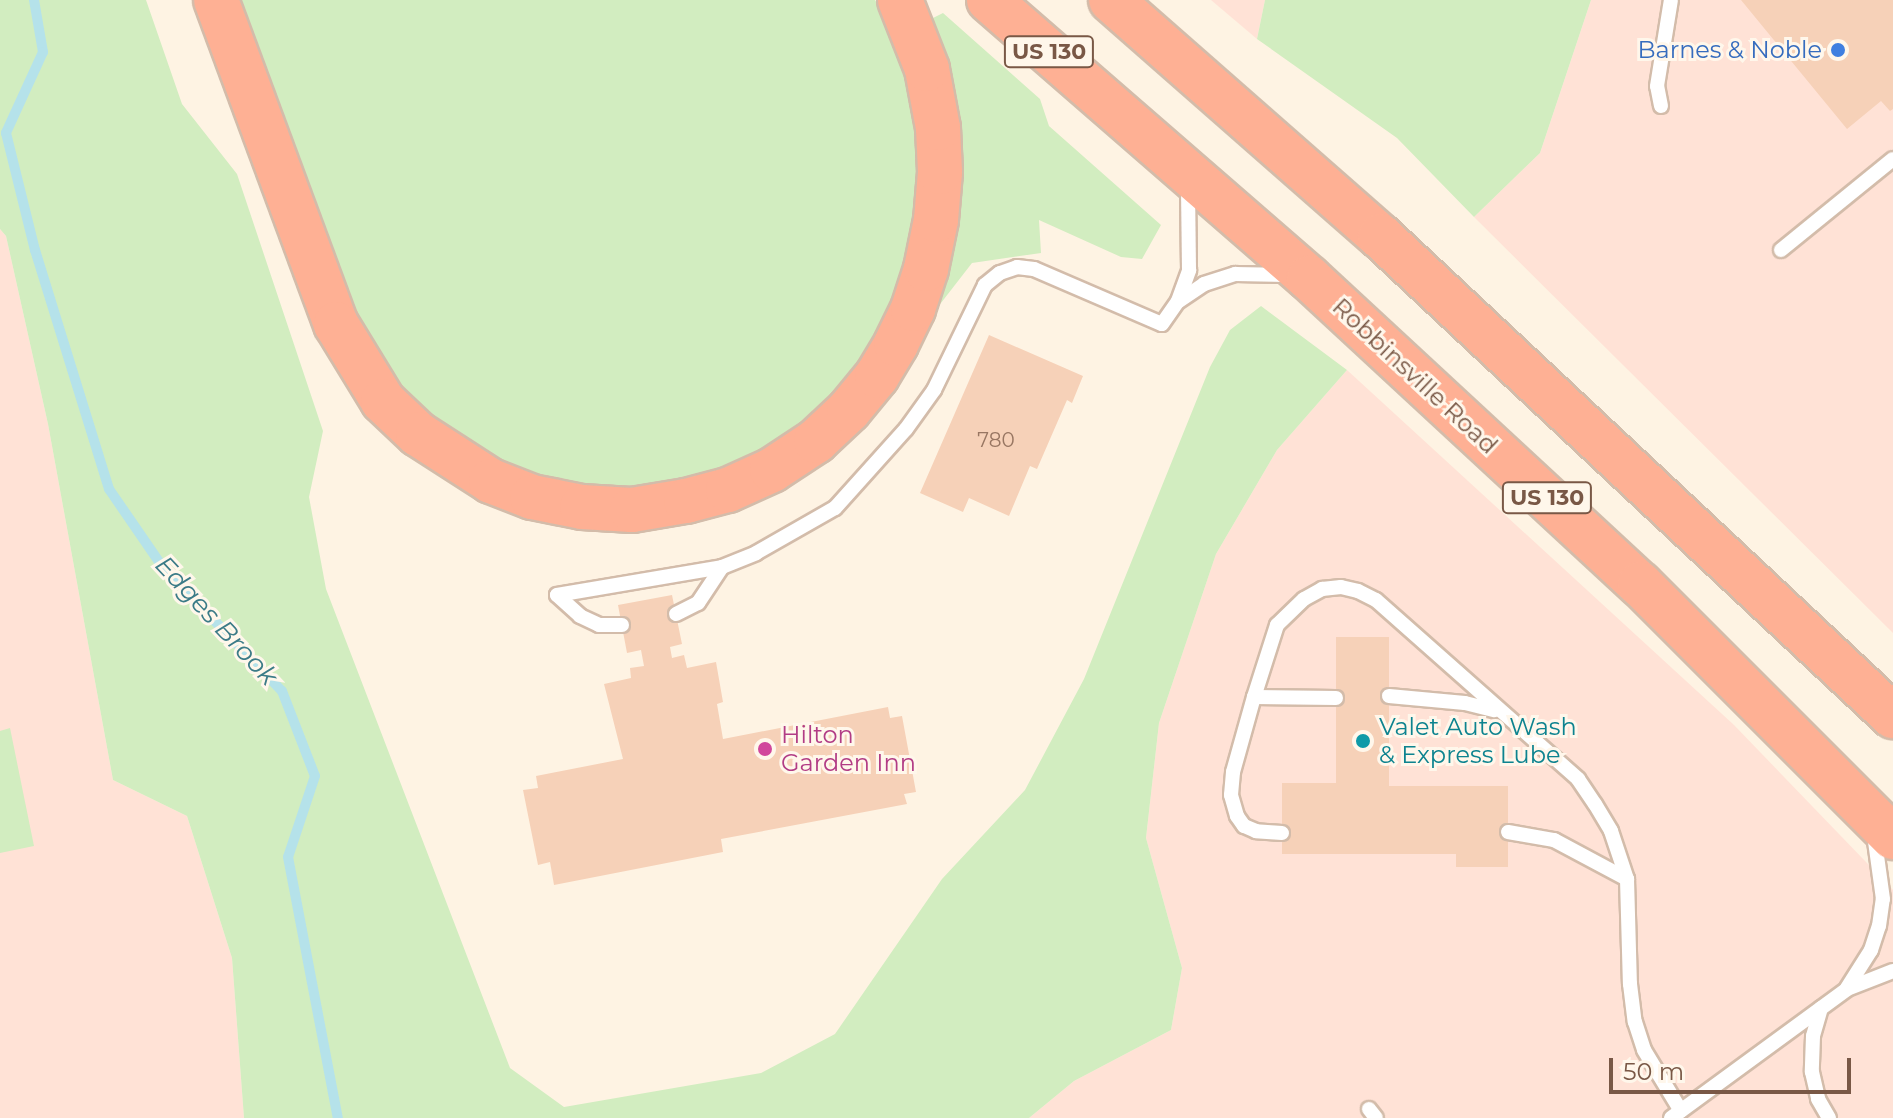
<!DOCTYPE html>
<html>
<head>
<meta charset="utf-8">
<style>
	body { margin:0 }
	#map { position:relative; width:1893px; height:1118px; overflow:hidden; background:#fef3e3; font-family:Montserrat,sans-serif }
	div>[style] { position:absolute }
	.commercial>* { inset:0; background:#ffe2d6 }
	.green>* { inset:0; background:#d2edc0 }
	.stream>* { height:10px; margin:-5px; padding:0 5px; transform-origin:5px; border-radius:5px; background:#b5e2ea }
	.building>* { inset:0; background:#f6d1b8 }
	.roads { filter:drop-shadow(2px 0 #d3bcaa) drop-shadow(-2px 0 #d3bcaa) drop-shadow(0 2px #d3bcaa) drop-shadow(0 -2px #d3bcaa) }
	.lane>* { height:14px; margin:-7px; padding:0 7px; transform-origin:7px; border-radius:7px; background:#fff }
	.highway>* { height:44px; margin:-22px; padding:0 22px; transform-origin:22px; border-radius:22px; background:#feb094 }
	.dots>* { width:22px; height:22px; translate:-50% -50%; box-sizing:border-box; border:4px solid #fff7eb; border-radius:50% }
	span { translate:-50% -50%; white-space:nowrap; text-align:center; line-height:1.15; -webkit-text-stroke:6px #fff7eb; paint-order:stroke }
	.number-label { font-size:20px; color:#987662 }
	.number-label span { -webkit-text-stroke-width:0 }
	.shield-label span { padding:2px 6px; background:#fff7eb; border:2px solid; border-radius:6px; -webkit-text-stroke-width:0 }
	.shield-label { font-size:22px; color:#795846; font-weight:700 }
	.shop-label { font-size:24px; color:#366cbe }
	.right { translate:-100% -50%; text-align:right }
	.street-label { font-size:24px; color:#795846 }
	.culture-label { font-size:24px; color:#0d838f }
	.left { translate:0 -50%; text-align:left }
	.hotel-label { font-size:24px; color:#b23c85 }
	.water-label { font-size:26px; color:#3b7b87; font-style:italic }
	.scale { position:absolute; left:1609px; top:1058px; width:242px; height:36px; box-sizing:border-box; border:4px solid #795846; border-top:0; padding-left:10px; font-size:24px; line-height:28px; white-space:nowrap; color:#795846; -webkit-text-stroke:6px #fff7eb; paint-order:stroke }
</style>
</head>
<body>
<div id="map">
	<div class="commercial">
		<div style="clip-path:polygon(1211px 0,1265px 0,1257px 39px)"></div>
		<div style="clip-path:polygon(1591px 0,1893px 0,1893px 633px,1474px 217px,1540px 153px)"></div>
		<div style="clip-path:polygon(0 229px,6px 236px,48px 424px,113px 780px,187px 816px,232px 958px,244px 1118px,0 1118px)"></div>
		<div style="clip-path:polygon(1347px 370px,1734px 725px,1893px 890px,1893px 1118px,1029px 1118px,1074px 1081px,1171px 1030px,1182px 968px,1146px 838px,1159px 723px,1216px 554px,1277px 450px)"></div>
	</div>
	<div class="green">
		<div style="clip-path:polygon(0 0,146px 0,182px 104px,237px 174px,323px 431px,309px 497px,326px 589px,510px 1068px,564px 1107px,761px 1073px,835px 1034px,942px 879px,1025px 790px,1084px 679px,1210px 367px,1230px 330px,1261px 306px,1347px 370px,1277px 450px,1216px 554px,1159px 723px,1146px 838px,1182px 968px,1171px 1030px,1074px 1081px,1029px 1118px,244px 1118px,232px 958px,187px 816px,113px 780px,48px 424px,6px 236px,0 229px)"></div>
		<div style="clip-path:polygon(239px 0,875px 0,889px 23px,905px 72px,917px 130px,921px 197px,908px 258px,870px 351px,823px 407px,801px 427px,758px 455px,711px 474px,661px 488px,609px 489px,558px 482px,508px 467px,459px 440px,413px 403px,392px 381px,350px 311px)"></div>
		<div style="clip-path:polygon(1265px 0,1591px 0,1540px 153px,1474px 217px,1397px 138px,1257px 39px)"></div>
		<div style="clip-path:polygon(943px 13px,1040px 99px,1049px 126px,1161px 225px,1142px 259px,1121px 257px,1039px 220px,1041px 253px,972px 263px,927px 321px,931px 19px)"></div>
		<div style="clip-path:polygon(10px 728px,34px 846px,0 853px,0 731px)"></div>
	</div>
	<div class="stream">
		<div style="left:34px;top:0;width:53px;rotate:80.2deg"></div>
		<div style="left:43px;top:52px;width:89px;rotate:114.6deg"></div>
		<div style="left:6px;top:133px;width:121px;rotate:76.1deg"></div>
		<div style="left:35px;top:250px;width:250px;rotate:72.8deg"></div>
		<div style="left:109px;top:489px;width:93px;rotate:55.5deg"></div>
		<div style="left:162px;top:566px;width:173px;rotate:46.2deg"></div>
		<div style="left:282px;top:691px;width:91px;rotate:68.8deg"></div>
		<div style="left:315px;top:776px;width:85px;rotate:108.4deg"></div>
		<div style="left:288px;top:857px;width:266px;rotate:79.2deg"></div>
	</div>
	<div class="building">
		<div style="clip-path:polygon(1741px 0,1893px 0,1893px 109px,1890px 111px,1881px 101px,1847px 129px)"></div>
		<div style="clip-path:polygon(989px 335px,1083px 376px,1072px 403px,1067px 400px,1037px 469px,1030px 466px,1009px 516px,969px 498px,963px 512px,920px 493px)"></div>
		<div style="clip-path:polygon(672px 595px,682px 644px,670px 647px,672px 658px,684px 655px,687px 668px,716px 662px,723px 702px,717px 704px,723px 739px,888px 707px,890px 718px,902px 716px,916px 792px,904px 794px,907px 804px,721px 839px,723px 852px,554px 885px,550px 862px,538px 865px,523px 790px,538px 788px,536px 776px,623px 759px,604px 684px,631px 678px,630px 668px,644px 666px,641px 650px,627px 653px,618px 605px)"></div>
		<div style="clip-path:polygon(1336px 637px,1389px 637px,1389px 786px,1508px 786px,1508px 867px,1456px 867px,1456px 854px,1282px 854px,1282px 783px,1336px 783px)"></div>
	</div>
	<div class="roads">
		<div class="lane">
			<div style="left:1661px;top:106px;width:20px;rotate:-101deg"></div>
			<div style="left:1657px;top:86px;width:87px;rotate:-80.8deg"></div>
			<div style="left:1781px;top:250px;width:144px;rotate:-39.1deg"></div>
			<div style="left:1179px;top:301px;width:30px;rotate:-34deg"></div>
			<div style="left:1204px;top:284px;width:33px;rotate:-18deg"></div>
			<div style="left:1235px;top:274px;width:52px;rotate:1.1deg"></div>
			<div style="left:557px;top:595px;width:167px;rotate:-9.6deg"></div>
			<div style="left:722px;top:567px;width:37px;rotate:-22deg"></div>
			<div style="left:756px;top:553px;width:91px;rotate:-29.7deg"></div>
			<div style="left:835px;top:508px;width:106px;rotate:-48.1deg"></div>
			<div style="left:906px;top:429px;width:48px;rotate:-54.3deg"></div>
			<div style="left:934px;top:390px;width:117px;rotate:-64.1deg"></div>
			<div style="left:985px;top:285px;width:19px;rotate:-39deg"></div>
			<div style="left:1000px;top:273px;width:18px;rotate:-19deg"></div>
			<div style="left:1017px;top:267px;width:17px;rotate:7deg"></div>
			<div style="left:1034px;top:269px;width:139px;rotate:23.3deg"></div>
			<div style="left:1162px;top:324px;width:28px;rotate:-55deg"></div>
			<div style="left:1178px;top:301px;width:33px;rotate:-70deg"></div>
			<div style="left:1189px;top:270px;width:86px;rotate:-90.7deg"></div>
			<div style="left:557px;top:595px;width:31px;rotate:42deg"></div>
			<div style="left:580px;top:616px;width:21px;rotate:25deg"></div>
			<div style="left:599px;top:625px;width:23px"></div>
			<div style="left:676px;top:614px;width:25px;rotate:-27deg"></div>
			<div style="left:698px;top:603px;width:43px;rotate:-56.3deg"></div>
			<div style="left:1389px;top:696px;width:76px;rotate:5.3deg"></div>
			<div style="left:1465px;top:703px;width:30px;rotate:14deg"></div>
			<div style="left:1254px;top:697px;width:82px;rotate:0.7deg"></div>
			<div style="left:1508px;top:832px;width:47px;rotate:9.9deg"></div>
			<div style="left:1554px;top:840px;width:83px;rotate:28.1deg"></div>
			<div style="left:1282px;top:833px;width:26px;rotate:-176deg"></div>
			<div style="left:1256px;top:831px;width:13px;rotate:-157deg"></div>
			<div style="left:1244px;top:826px;width:12px;rotate:-125deg"></div>
			<div style="left:1237px;top:816px;width:22px;rotate:-106deg"></div>
			<div style="left:1231px;top:795px;width:23px;rotate:-85deg"></div>
			<div style="left:1233px;top:772px;width:78px;rotate:-74.4deg"></div>
			<div style="left:1254px;top:697px;width:76px;rotate:-72.3deg"></div>
			<div style="left:1277px;top:625px;width:37px;rotate:-44deg"></div>
			<div style="left:1304px;top:599px;width:21px;rotate:-29deg"></div>
			<div style="left:1322px;top:589px;width:19px;rotate:-6deg"></div>
			<div style="left:1341px;top:587px;width:17px;rotate:13deg"></div>
			<div style="left:1358px;top:591px;width:20px;rotate:27deg"></div>
			<div style="left:1376px;top:600px;width:270px;rotate:41.5deg"></div>
			<div style="left:1578px;top:779px;width:30px;rotate:56deg"></div>
			<div style="left:1595px;top:804px;width:31px;rotate:59deg"></div>
			<div style="left:1611px;top:831px;width:51px;rotate:71.6deg"></div>
			<div style="left:1627px;top:879px;width:105px;rotate:88.4deg"></div>
			<div style="left:1630px;top:984px;width:38px;rotate:83deg"></div>
			<div style="left:1635px;top:1022px;width:29px;rotate:72deg"></div>
			<div style="left:1644px;top:1050px;width:71px;rotate:58.8deg"></div>
			<div style="left:1847px;top:988px;width:45px;rotate:-57.7deg"></div>
			<div style="left:1871px;top:950px;width:25px;rotate:-72deg"></div>
			<div style="left:1879px;top:926px;width:27px;rotate:-82deg"></div>
			<div style="left:1883px;top:899px;width:66px;rotate:-97.9deg"></div>
			<div style="left:1821px;top:1008px;width:29px;rotate:106deg"></div>
			<div style="left:1813px;top:1036px;width:36px;rotate:92deg"></div>
			<div style="left:1812px;top:1072px;width:28px;rotate:77deg"></div>
			<div style="left:1818px;top:1099px;width:22px;rotate:60deg"></div>
			<div style="left:1369px;top:1109px;width:11px;rotate:52deg"></div>
			<div style="left:1671px;top:1118px;width:218px;rotate:-36.2deg"></div>
			<div style="left:1847px;top:989px;width:49px;rotate:-21.4deg"></div>
		</div>
		<div class="highway">
			<div style="left:216px;top:0;width:346px;rotate:69.7deg"></div>
			<div style="left:336px;top:324px;width:90px;rotate:58.6deg"></div>
			<div style="left:383px;top:401px;width:48px;rotate:43.3deg"></div>
			<div style="left:418px;top:434px;width:87px;rotate:32.8deg"></div>
			<div style="left:491px;top:481px;width:44px;rotate:21.3deg"></div>
			<div style="left:532px;top:497px;width:51px;rotate:11.3deg"></div>
			<div style="left:582px;top:507px;width:50px;rotate:3.4deg"></div>
			<div style="left:632px;top:510px;width:55px;rotate:-9.5deg"></div>
			<div style="left:686px;top:501px;width:43px;rotate:-14.7deg"></div>
			<div style="left:728px;top:490px;width:48px;rotate:-24.4deg"></div>
			<div style="left:772px;top:470px;width:53px;rotate:-33.4deg"></div>
			<div style="left:816px;top:441px;width:45px;rotate:-43.2deg"></div>
			<div style="left:849px;top:410px;width:44px;rotate:-50.5deg"></div>
			<div style="left:877px;top:376px;width:37px;rotate:-59deg"></div>
			<div style="left:896px;top:344px;width:39px;rotate:-64deg"></div>
			<div style="left:913px;top:309px;width:42px;rotate:-72deg"></div>
			<div style="left:926px;top:269px;width:50px;rotate:-78.5deg"></div>
			<div style="left:936px;top:220px;width:48px;rotate:-85.2deg"></div>
			<div style="left:940px;top:172px;width:44px;rotate:-92.6deg"></div>
			<div style="left:938px;top:128px;width:60px;rotate:-100.6deg"></div>
			<div style="left:927px;top:69px;width:74px;rotate:-111.4deg"></div>
			<div style="left:989px;top:0;width:424px;rotate:41deg"></div>
			<div style="left:1309px;top:278px;width:451px;rotate:42.8deg"></div>
			<div style="left:1640px;top:584px;width:358px;rotate:45deg"></div>
			<div style="left:1111px;top:0;width:358px;rotate:41.3deg"></div>
			<div style="left:1380px;top:236px;width:703px;rotate:43.1deg"></div>
		</div>
	</div>
	<div class="dots">
		<div style="left:1838px;top:50px;background:#3f7fe0"></div>
		<div style="left:1363px;top:741px;background:#0f9aa8"></div>
		<div style="left:765px;top:749px;background:#d1479c"></div>
	</div>
	<div class="number-label">
		<span style="left:996px;top:440px">780</span>
	</div>
	<div class="shield-label">
		<span style="left:1049px;top:52px">US 130</span>
		<span style="left:1547px;top:498px">US 130</span>
	</div>
	<div class="shop-label">
		<span class="right" style="left:1822px;top:50px">Barnes &amp; Noble</span>
	</div>
	<div class="street-label">
		<span style="left:1415px;top:376px;rotate:43deg">Robbinsville Road</span>
	</div>
	<div class="culture-label">
		<span class="left" style="left:1379px;top:741px">Valet Auto Wash<br>&amp; Express Lube</span>
	</div>
	<div class="hotel-label">
		<span class="left" style="left:781px;top:749px">Hilton<br>Garden Inn</span>
	</div>
	<div class="water-label">
		<span style="left:216px;top:621px;rotate:47deg">Edges Brook</span>
	</div>
	<div class="scale">50 m</div>
</div>
</body>
</html>
